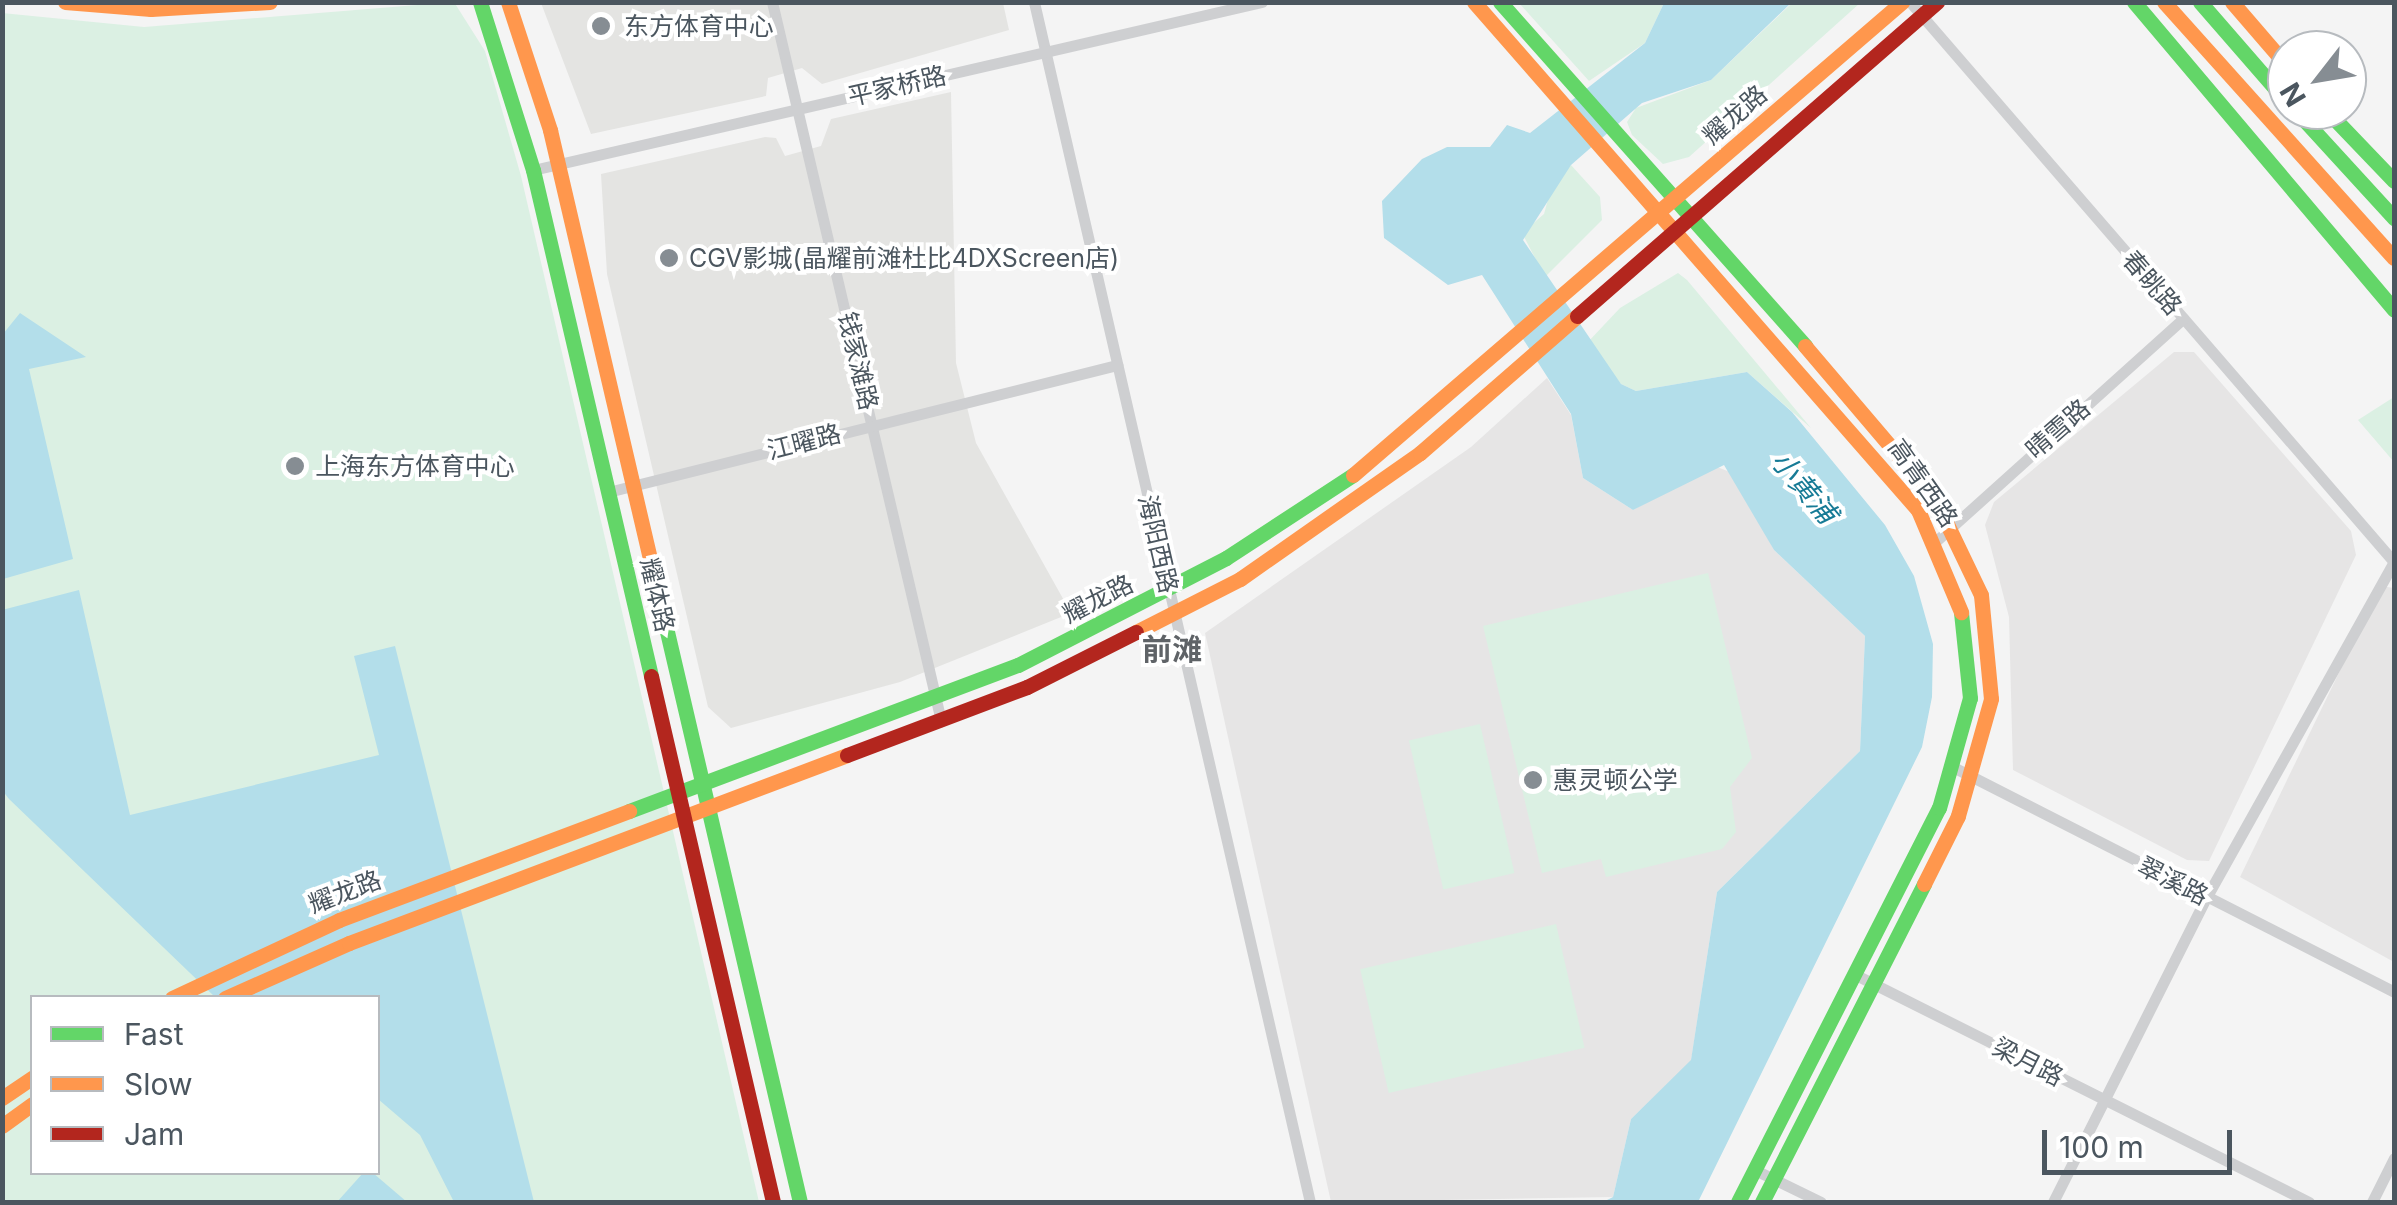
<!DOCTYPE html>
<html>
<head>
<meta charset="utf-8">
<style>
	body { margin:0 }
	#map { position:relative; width:2397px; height:1205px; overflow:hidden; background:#f4f4f4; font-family:Inter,"Noto Sans SC",sans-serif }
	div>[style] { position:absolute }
	.commercial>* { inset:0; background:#e4e4e2 }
	.education>* { inset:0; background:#e6e5e5 }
	.green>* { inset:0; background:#dbf0e3; transform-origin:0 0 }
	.water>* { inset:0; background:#b3deea }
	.street>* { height:11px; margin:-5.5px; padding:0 5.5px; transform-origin:5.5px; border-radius:5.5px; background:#cecfd1 }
	.fast>* { height:15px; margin:-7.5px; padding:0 7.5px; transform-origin:7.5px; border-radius:7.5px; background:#63d668 }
	.slow>* { height:15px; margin:-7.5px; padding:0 7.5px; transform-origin:7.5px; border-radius:7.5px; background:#ff974d }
	.jam>* { height:15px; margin:-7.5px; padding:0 7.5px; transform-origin:7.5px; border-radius:7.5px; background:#b3261e }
	.dots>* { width:28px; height:28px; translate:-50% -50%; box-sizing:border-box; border:5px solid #fff; border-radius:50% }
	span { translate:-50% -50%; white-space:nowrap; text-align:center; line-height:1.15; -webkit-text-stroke:8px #fff; paint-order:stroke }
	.poi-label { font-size:25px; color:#4b565f }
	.left { translate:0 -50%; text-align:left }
	.street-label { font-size:25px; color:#4b565f }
	.water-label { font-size:28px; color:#177b96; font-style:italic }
	.quarter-label { font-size:30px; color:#5f6367; font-weight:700 }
	.frame { position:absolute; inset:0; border:5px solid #4b565f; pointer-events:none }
	.legend { position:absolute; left:30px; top:995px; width:350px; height:180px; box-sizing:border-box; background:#fff; border:2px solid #b7bbbf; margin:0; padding:12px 18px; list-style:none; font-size:30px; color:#4b565f }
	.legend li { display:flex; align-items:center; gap:20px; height:50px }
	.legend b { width:50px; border:2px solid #b7bbbf }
	.north { position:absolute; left:2267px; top:30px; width:100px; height:100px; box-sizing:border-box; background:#fff; border:2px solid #b7bbbf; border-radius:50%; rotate:239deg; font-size:28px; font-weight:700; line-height:40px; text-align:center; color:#4b565f }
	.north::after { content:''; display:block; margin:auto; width:35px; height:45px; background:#868d93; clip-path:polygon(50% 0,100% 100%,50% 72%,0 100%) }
	.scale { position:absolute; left:2042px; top:1130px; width:190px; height:45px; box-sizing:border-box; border:5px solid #4b565f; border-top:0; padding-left:12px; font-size:30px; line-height:35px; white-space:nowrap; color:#4b565f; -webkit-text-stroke:8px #fff; paint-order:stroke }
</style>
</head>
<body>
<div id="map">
	<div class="commercial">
		<div style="clip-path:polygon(541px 3px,1003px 3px,1009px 30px,822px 84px,802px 68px,768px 78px,766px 96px,591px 134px)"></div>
		<div style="clip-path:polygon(951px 92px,956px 363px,976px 443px,1071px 613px,900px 682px,731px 728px,708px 707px,607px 274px,601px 174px,765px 137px,776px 138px,785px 156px,821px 146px,831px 119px)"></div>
	</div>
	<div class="education">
		<div style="clip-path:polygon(2174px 352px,2194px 352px,2351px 531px,2356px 555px,2209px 861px,2187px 860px,2013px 770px,2009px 617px,1985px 525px,1994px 502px)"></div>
		<div style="clip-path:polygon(1547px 378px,1571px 415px,1583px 478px,1633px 510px,1712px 465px,1735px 474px,1774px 550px,1865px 636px,1860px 751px,1717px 892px,1691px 1061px,1631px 1119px,1613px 1197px,1331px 1202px,1205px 633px,1471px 447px)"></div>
		<div style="clip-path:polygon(2381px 586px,2394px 588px,2394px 962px,2240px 877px)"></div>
	</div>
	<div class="green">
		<div style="clip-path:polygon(evenodd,454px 2px,485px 51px,521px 176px,759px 1202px,3px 1202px,2px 13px,144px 27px,454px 2px,32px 998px,378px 998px,378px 1172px,32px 1172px,32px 998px)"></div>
		<div style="clip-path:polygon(1519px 3px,1664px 3px,1645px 43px,1589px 81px)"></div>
		<div style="clip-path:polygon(1792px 3px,1860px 3px,1689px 157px,1663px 164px,1632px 135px,1627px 122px,1636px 108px,1711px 80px)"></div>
		<div style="clip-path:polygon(1571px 165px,1600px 197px,1602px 220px,1545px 277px,1522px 233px,1544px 214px,1552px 185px)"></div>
		<div style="clip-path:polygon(1678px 273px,1687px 280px,1811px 428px,1747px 372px,1636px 391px,1621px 384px,1587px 343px,1620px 308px)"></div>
		<div style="clip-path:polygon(2394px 397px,2394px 462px,2358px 420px)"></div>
		<div style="clip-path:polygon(1708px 573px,1752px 758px,1730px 787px,1736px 832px,1722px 849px,1606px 877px,1601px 859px,1542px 873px,1483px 626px)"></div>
		<div style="left:1480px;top:724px;width:153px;height:73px;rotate:77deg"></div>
		<div style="left:1556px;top:924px;width:127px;height:201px;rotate:77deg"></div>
	</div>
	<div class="water">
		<div style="clip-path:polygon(1664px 3px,1791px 3px,1711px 80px,1642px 103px,1571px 165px,1523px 240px,1621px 384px,1636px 391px,1747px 372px,1792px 412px,1885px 525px,1914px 576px,1933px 644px,1932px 697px,1922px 747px,1698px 1202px,1603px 1202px,1613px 1197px,1631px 1119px,1691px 1060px,1717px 892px,1860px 751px,1865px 636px,1774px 550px,1724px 465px,1633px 510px,1583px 478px,1571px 414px,1482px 275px,1448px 285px,1384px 238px,1382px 201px,1422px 159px,1447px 147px,1490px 147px,1507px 125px,1530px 133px,1645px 43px)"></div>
		<div style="clip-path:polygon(20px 313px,86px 357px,29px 369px,73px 559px,3px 579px,3px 334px)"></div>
		<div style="clip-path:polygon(79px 590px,130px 815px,379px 755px,354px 656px,395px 646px,534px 1202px,454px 1202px,420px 1135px,378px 1099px,378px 998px,215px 997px,9px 799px,2px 790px,2px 610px)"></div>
		<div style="clip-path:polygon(363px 1173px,373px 1173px,407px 1202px,337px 1202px)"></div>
	</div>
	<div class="street">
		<div style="left:772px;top:2px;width:739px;rotate:76.77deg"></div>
		<div style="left:1034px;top:2px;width:1231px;rotate:77.05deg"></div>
		<div style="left:1910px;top:2px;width:740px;rotate:49.16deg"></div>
		<div style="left:533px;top:170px;width:748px;rotate:-12.98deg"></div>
		<div style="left:608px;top:492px;width:525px;rotate:-14.01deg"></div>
		<div style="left:1935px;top:542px;width:334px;rotate:-42deg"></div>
		<div style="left:1953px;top:767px;width:495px;rotate:27deg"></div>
		<div style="left:1854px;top:974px;width:509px;rotate:26.62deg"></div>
		<div style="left:1755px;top:1170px;width:73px;rotate:25.9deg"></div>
		<div style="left:2053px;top:1202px;width:340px;rotate:-63.3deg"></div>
		<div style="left:2206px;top:898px;width:386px;rotate:-60.8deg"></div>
		<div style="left:2372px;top:1202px;width:49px;rotate:-63.4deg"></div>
	</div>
	<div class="fast">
		<div style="left:480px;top:2px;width:176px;rotate:72.5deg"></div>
		<div style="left:533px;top:170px;width:520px;rotate:76.87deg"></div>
		<div style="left:1500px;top:2px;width:460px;rotate:48.4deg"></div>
		<div style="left:2134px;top:2px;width:403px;rotate:49.8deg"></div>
		<div style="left:2200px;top:2px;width:133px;rotate:49deg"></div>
		<div style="left:2295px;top:110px;width:147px;rotate:47.5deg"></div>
		<div style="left:2326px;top:110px;width:98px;rotate:46.2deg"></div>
		<div style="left:665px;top:623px;width:595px;rotate:76.88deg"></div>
		<div style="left:629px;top:811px;width:415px;rotate:-20.6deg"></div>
		<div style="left:1018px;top:665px;width:234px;rotate:-27.2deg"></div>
		<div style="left:1226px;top:558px;width:152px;rotate:-33.2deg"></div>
		<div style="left:1738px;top:1202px;width:442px;rotate:-63deg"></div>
		<div style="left:1939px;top:808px;width:114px;rotate:-74.3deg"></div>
		<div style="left:1970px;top:698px;width:86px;rotate:-96deg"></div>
		<div style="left:1762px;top:1202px;width:357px;rotate:-63deg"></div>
	</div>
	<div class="slow">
		<div style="left:65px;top:2px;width:86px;rotate:4.7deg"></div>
		<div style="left:151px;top:9px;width:119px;rotate:-3.4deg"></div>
		<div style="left:508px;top:2px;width:135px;rotate:71.8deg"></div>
		<div style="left:550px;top:130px;width:506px;rotate:76.87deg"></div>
		<div style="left:1474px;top:2px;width:675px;rotate:48.85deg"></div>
		<div style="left:1918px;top:510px;width:111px;rotate:67.1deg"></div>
		<div style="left:2164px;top:2px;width:344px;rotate:48.1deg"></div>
		<div style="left:2232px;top:2px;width:84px;rotate:49.3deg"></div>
		<div style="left:1805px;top:346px;width:201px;rotate:49.6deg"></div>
		<div style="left:1935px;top:499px;width:106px;rotate:64.4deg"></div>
		<div style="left:1981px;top:595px;width:104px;rotate:84.5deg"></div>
		<div style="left:1991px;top:699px;width:122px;rotate:105.8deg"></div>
		<div style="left:1958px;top:816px;width:76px;rotate:116.6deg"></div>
		<div style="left:1353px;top:475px;width:725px;rotate:-40.75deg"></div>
		<div style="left:1136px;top:632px;width:117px;rotate:-27deg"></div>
		<div style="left:1240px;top:579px;width:220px;rotate:-35deg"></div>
		<div style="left:1420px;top:453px;width:208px;rotate:-41.1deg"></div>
		<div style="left:172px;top:998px;width:184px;rotate:-25deg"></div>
		<div style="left:339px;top:920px;width:310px;rotate:-20.6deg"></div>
		<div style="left:225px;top:998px;width:136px;rotate:-23.9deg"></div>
		<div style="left:349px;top:943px;width:532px;rotate:-20.68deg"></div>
		<div style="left:2px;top:1098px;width:36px;rotate:-34deg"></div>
		<div style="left:2px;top:1126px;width:37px;rotate:-36deg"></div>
	</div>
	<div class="jam">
		<div style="left:1577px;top:316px;width:478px;rotate:-41.1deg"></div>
		<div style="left:651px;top:676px;width:540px;rotate:76.94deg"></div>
		<div style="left:847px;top:755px;width:192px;rotate:-20.7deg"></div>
		<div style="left:1027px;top:687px;width:122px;rotate:-26.8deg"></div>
	</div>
	<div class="dots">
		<div style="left:601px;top:26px;background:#868d93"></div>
		<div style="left:669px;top:258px;background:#868d93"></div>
		<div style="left:295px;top:466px;background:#868d93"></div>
		<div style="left:1533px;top:780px;background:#868d93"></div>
	</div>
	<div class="poi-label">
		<span class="left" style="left:624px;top:26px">东方体育中心</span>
		<span class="left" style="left:689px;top:258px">CGV影城(晶耀前滩杜比4DXScreen店)</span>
		<span class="left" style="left:315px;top:466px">上海东方体育中心</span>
		<span class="left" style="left:1553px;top:780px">惠灵顿公学</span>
	</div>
	<div class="street-label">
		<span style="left:897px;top:86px;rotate:-13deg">平家桥路</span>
		<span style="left:1735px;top:115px;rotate:-41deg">耀龙路</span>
		<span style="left:2152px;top:283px;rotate:49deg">春眺路</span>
		<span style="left:858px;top:361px;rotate:77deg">钱家滩路</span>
		<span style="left:2058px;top:429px;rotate:-41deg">晴雪路</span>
		<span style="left:804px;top:442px;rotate:-14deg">江曜路</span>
		<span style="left:1923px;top:483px;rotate:55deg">高青西路</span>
		<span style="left:1158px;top:544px;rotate:77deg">海阳西路</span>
		<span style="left:657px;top:595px;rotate:77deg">耀体路</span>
		<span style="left:1098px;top:599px;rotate:-27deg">耀龙路</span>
		<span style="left:2173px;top:881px;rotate:27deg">翠溪路</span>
		<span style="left:345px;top:892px;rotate:-21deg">耀龙路</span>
		<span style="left:2028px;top:1062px;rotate:27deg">梁月路</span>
	</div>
	<div class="water-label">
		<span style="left:1804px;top:487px;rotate:50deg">小黄浦</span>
	</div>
	<div class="quarter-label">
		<span style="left:1172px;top:649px">前滩</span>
	</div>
	<div class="frame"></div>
	<ul class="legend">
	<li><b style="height:12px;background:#63d668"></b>Fast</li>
	<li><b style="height:12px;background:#ff974d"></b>Slow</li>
	<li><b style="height:12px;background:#b3261e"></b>Jam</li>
	</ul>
	<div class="north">N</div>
	<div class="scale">100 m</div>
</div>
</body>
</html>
